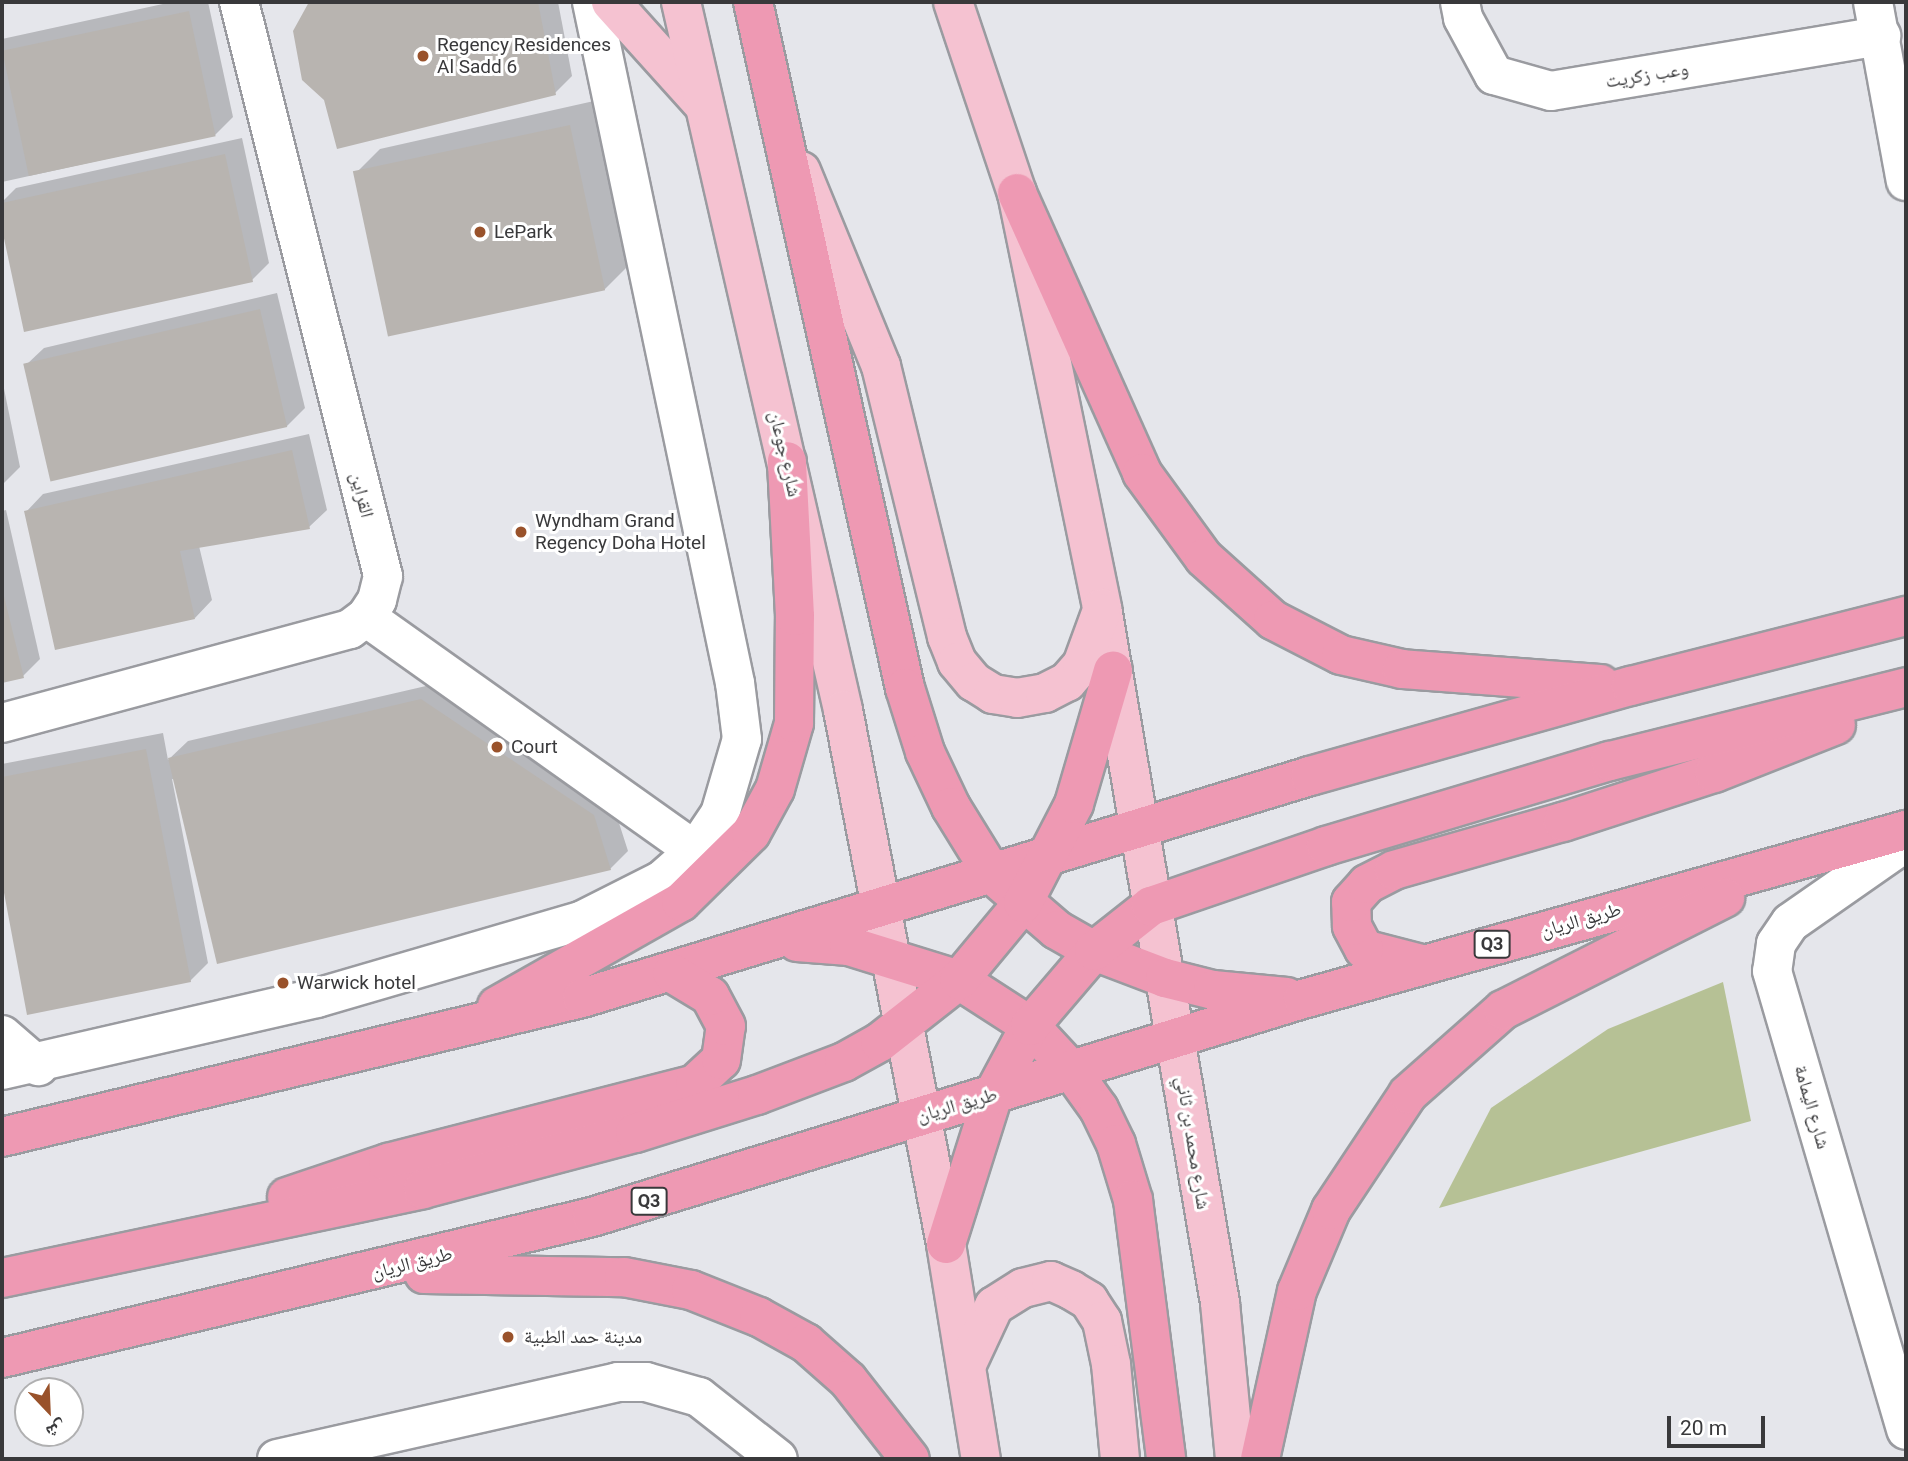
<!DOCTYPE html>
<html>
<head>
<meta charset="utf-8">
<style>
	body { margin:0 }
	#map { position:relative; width:1908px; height:1461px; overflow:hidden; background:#e5e6eb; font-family:Roboto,"Noto Naskh Arabic",sans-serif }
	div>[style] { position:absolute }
	.green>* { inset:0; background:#b6c195 }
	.shadow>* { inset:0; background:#0003 }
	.building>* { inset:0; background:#b8b4b0; transform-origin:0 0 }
	.roads { filter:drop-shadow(2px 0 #9a9ba0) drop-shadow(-2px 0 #9a9ba0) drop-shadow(0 2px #9a9ba0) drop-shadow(0 -2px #9a9ba0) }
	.minor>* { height:38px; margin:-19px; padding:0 19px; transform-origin:19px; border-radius:19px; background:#fff }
	.major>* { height:38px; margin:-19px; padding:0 19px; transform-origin:19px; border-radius:19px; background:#f5c2d1 }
	.highway>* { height:38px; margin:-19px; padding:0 19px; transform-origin:19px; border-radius:19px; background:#ee99b3 }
	.dots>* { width:19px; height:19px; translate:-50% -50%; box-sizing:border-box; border:4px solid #fff; border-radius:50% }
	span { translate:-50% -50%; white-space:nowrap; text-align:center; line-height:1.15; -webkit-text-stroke:6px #fff; paint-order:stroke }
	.shield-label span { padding:2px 5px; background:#fff; border:2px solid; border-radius:5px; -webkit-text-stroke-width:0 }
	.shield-label { font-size:18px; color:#39393b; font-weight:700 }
	.poi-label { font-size:19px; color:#39393b }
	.left { translate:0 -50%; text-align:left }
	.street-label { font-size:19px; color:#39393b }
	.frame { position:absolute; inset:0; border:4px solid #39393b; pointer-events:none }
	.north { position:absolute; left:14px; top:1377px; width:70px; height:70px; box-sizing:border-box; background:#fff; border:2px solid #b0b0b1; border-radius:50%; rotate:157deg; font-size:19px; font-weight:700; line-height:28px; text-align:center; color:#39393b }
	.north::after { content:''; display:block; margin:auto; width:24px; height:32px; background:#99522b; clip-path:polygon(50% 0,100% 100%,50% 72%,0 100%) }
	.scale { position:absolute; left:1667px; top:1416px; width:98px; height:32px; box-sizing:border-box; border:4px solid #39393b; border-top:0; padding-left:9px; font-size:21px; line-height:24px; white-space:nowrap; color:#39393b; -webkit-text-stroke:5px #fff; paint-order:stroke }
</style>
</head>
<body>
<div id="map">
	<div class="green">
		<div style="clip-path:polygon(1723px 982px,1751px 1121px,1439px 1208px,1491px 1108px,1608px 1029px)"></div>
	</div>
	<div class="shadow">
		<div style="clip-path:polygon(172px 2px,208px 2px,233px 117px,215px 135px,2px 182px,2px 39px)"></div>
		<div style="clip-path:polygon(311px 2px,558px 2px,572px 76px,555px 93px,326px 99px,295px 31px)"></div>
		<div style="clip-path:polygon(594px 101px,630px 264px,605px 289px,355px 174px,380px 149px)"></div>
		<div style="clip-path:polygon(242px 138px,269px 263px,252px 280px,25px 330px,2px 221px,2px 202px,16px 188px)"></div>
		<div style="clip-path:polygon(277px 293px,305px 408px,287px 426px,26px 365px,44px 348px)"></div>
		<div style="clip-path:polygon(2px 379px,20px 467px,2px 485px)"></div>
		<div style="clip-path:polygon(309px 434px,327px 510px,309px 527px,199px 546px,212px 600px,195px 618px,26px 512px,43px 494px)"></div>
		<div style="clip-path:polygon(6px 510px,40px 659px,23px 676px,2px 681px,2px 511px)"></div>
		<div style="clip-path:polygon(439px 683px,611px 798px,628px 851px,610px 869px,172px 779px,208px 963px,190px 981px,29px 1013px,2px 873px,2px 764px,163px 733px,168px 760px,188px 741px)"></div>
	</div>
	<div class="building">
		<div style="clip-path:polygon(309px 2px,538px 2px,556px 95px,337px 149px,324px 100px,302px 80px,293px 31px)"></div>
		<div style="left:189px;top:11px;width:128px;height:191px;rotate:78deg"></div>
		<div style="left:570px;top:125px;width:169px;height:222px;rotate:78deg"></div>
		<div style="clip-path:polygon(225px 154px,253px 282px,24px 332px,2px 229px,2px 203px)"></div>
		<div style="left:260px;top:309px;width:121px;height:243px;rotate:77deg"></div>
		<div style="clip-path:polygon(292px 450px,310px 529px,180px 551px,195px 619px,55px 650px,24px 511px)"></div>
		<div style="clip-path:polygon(2px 588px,24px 678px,2px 683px)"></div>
		<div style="clip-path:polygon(421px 699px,594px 815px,611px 870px,217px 964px,168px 758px)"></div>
		<div style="clip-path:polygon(146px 749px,191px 982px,27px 1015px,2px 882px,2px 777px)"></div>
	</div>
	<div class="roads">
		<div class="minor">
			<div style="left:1460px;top:2px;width:16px;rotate:79deg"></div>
			<div style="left:1463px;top:18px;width:65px;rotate:61.5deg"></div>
			<div style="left:1494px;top:75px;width:59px;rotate:15.7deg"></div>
			<div style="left:1551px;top:91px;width:335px;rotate:-9.5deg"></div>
			<div style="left:1873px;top:2px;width:182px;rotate:79.6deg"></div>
			<div style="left:366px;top:617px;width:404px;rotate:35.4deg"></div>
			<div style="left:2px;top:723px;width:360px;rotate:-15.1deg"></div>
			<div style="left:350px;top:629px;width:20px;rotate:-37deg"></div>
			<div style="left:366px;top:617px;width:20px;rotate:-57deg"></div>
			<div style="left:377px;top:600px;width:25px;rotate:-76deg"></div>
			<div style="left:383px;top:576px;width:592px;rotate:-104.08deg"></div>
			<div style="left:1906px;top:842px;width:141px;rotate:145.1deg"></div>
			<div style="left:1790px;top:923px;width:25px;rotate:124deg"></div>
			<div style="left:1776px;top:944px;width:27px;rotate:98deg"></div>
			<div style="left:1772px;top:971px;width:478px;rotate:73.7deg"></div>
			<div style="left:2px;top:1035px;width:48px;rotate:40.7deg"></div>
			<div style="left:2px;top:1070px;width:323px;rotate:-12.9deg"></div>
			<div style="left:317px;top:998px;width:275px;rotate:-16.3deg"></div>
			<div style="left:581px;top:921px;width:91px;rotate:-26.8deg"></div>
			<div style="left:662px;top:880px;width:44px;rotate:-41.3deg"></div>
			<div style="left:695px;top:851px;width:45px;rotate:-56deg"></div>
			<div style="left:720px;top:814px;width:78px;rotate:-73.7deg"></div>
			<div style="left:742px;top:739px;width:56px;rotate:-97.1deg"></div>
			<div style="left:735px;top:683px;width:696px;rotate:-101.86deg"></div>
			<div style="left:277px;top:1459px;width:350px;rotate:-12.7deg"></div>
			<div style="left:618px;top:1382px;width:28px"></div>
			<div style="left:646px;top:1382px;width:55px;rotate:15.8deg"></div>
			<div style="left:699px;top:1397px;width:100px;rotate:38.1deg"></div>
		</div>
		<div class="major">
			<div style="left:611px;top:2px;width:137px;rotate:48deg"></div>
			<div style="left:681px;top:2px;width:726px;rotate:77.11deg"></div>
			<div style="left:843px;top:710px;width:544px;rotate:79.08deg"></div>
			<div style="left:946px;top:1244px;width:218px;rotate:80.8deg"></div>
			<div style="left:953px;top:2px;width:201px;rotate:71.5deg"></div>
			<div style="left:1017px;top:193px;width:424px;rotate:78.4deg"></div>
			<div style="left:1102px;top:608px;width:705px;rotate:80.36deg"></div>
			<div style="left:1220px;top:1303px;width:157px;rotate:84.5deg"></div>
			<div style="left:801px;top:171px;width:211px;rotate:67.7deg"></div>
			<div style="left:881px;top:366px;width:279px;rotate:76.3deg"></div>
			<div style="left:947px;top:637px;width:27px;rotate:68deg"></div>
			<div style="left:957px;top:662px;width:26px;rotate:50deg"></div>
			<div style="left:974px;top:682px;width:22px;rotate:32deg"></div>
			<div style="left:993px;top:694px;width:24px;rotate:9deg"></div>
			<div style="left:1017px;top:698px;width:28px;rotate:-10deg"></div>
			<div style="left:1045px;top:693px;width:25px;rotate:-27deg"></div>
			<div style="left:1067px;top:682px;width:23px;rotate:-49deg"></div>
			<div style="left:1082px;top:665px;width:55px;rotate:-69.9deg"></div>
			<div style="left:967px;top:1364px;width:64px;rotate:-65deg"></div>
			<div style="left:994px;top:1306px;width:34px;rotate:-32deg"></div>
			<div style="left:1023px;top:1288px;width:29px;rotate:-14deg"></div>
			<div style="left:1051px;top:1281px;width:22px;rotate:24deg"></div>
			<div style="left:1071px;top:1290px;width:21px;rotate:31deg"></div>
			<div style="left:1089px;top:1301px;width:24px;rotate:57deg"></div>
			<div style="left:1102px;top:1321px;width:44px;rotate:78.2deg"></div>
			<div style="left:1111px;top:1364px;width:95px;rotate:84.6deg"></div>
		</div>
		<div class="highway">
			<div style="left:753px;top:2px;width:703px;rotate:77.51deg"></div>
			<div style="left:905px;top:688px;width:67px;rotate:72.6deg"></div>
			<div style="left:925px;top:752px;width:61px;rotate:64.7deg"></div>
			<div style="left:951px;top:807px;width:80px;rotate:58.3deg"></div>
			<div style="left:993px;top:875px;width:84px;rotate:40.7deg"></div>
			<div style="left:1057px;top:930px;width:43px;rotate:29.6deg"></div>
			<div style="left:1094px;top:951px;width:76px;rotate:20.8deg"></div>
			<div style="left:1165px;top:978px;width:49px;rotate:14deg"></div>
			<div style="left:1213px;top:990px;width:74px;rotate:5.4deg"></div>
			<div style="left:1017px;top:193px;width:307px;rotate:65.9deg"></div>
			<div style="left:1142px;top:473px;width:105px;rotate:53.9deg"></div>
			<div style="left:1204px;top:558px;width:93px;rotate:41.9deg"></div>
			<div style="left:1273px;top:620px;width:76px;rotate:27.2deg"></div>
			<div style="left:1341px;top:655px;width:63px;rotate:12.9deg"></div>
			<div style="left:1402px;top:669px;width:199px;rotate:4.3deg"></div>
			<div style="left:797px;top:942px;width:52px;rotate:4.4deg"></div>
			<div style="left:849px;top:946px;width:115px;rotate:17.2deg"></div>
			<div style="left:959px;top:980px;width:85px;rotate:32.9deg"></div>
			<div style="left:1030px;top:1026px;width:60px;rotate:47deg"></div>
			<div style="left:1071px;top:1070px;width:48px;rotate:54.3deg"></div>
			<div style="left:1099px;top:1109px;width:39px;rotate:64deg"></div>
			<div style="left:1116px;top:1144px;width:59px;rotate:73.1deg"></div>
			<div style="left:1133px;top:1200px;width:261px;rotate:82.7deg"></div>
			<div style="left:1421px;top:964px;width:59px;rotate:-165.3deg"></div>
			<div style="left:1364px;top:949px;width:26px;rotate:-118deg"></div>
			<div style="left:1352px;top:926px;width:24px;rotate:-92deg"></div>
			<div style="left:1351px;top:902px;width:24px;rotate:-48deg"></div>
			<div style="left:1367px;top:884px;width:30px;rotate:-27deg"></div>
			<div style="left:1394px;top:870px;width:176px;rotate:-15.9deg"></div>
			<div style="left:1563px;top:822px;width:159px;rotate:-18deg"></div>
			<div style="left:1714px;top:773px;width:131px;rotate:-21.5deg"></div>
			<div style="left:497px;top:1006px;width:211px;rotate:-29.5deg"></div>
			<div style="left:681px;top:902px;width:98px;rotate:-44.6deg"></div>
			<div style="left:751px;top:833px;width:50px;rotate:-61.4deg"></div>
			<div style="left:775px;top:789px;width:69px;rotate:-73.9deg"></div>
			<div style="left:794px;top:723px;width:107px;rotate:-89.5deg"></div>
			<div style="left:795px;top:616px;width:155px;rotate:-93deg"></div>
			<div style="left:2px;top:1137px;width:596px;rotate:-13.48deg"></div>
			<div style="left:582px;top:998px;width:761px;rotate:-16.96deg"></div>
			<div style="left:1310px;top:776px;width:333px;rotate:-15.7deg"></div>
			<div style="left:1631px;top:686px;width:284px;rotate:-14.3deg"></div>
			<div style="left:287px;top:1197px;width:107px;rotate:-18.6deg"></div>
			<div style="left:388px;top:1163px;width:317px;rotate:-14.4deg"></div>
			<div style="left:695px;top:1084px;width:35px;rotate:-43deg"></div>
			<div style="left:721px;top:1060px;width:34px;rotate:-82deg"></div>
			<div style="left:726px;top:1026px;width:34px;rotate:-118deg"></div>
			<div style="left:710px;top:996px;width:44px;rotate:-148.8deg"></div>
			<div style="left:946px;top:1244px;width:156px;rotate:-72.5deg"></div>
			<div style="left:993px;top:1095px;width:78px;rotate:-61.8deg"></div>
			<div style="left:1030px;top:1026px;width:99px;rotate:-49.5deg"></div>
			<div style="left:1094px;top:951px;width:73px;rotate:-38.3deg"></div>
			<div style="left:1151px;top:906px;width:185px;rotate:-18.9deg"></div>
			<div style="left:1326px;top:846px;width:296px;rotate:-16.7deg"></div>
			<div style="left:1610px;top:761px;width:305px;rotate:-14deg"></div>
			<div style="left:424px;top:1274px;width:200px;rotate:0.9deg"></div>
			<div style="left:624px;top:1277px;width:68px;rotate:11deg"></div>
			<div style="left:691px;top:1290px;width:73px;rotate:21.7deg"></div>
			<div style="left:759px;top:1317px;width:54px;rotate:29deg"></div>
			<div style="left:806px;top:1343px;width:56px;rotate:41.4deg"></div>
			<div style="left:848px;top:1380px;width:100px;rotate:51.9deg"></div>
			<div style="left:2px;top:1278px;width:430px;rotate:-11.9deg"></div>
			<div style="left:423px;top:1189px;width:219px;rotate:-14.8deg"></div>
			<div style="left:635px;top:1133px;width:128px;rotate:-17.3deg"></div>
			<div style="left:757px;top:1095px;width:93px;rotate:-20.8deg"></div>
			<div style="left:844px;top:1062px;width:41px;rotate:-29.1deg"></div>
			<div style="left:880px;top:1042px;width:100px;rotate:-38.1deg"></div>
			<div style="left:959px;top:980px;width:100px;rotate:-50.3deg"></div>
			<div style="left:1023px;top:903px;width:111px;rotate:-62.7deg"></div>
			<div style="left:1074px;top:804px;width:139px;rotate:-73.7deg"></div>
			<div style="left:2px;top:1358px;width:607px;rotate:-13.44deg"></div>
			<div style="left:592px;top:1217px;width:744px;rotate:-17.05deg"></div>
			<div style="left:1303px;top:999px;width:626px;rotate:-15.66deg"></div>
			<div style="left:1260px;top:1459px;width:172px;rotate:-77.6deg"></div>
			<div style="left:1297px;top:1291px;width:88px;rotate:-67.2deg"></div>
			<div style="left:1331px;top:1210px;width:139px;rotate:-56.4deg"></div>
			<div style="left:1408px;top:1094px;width:127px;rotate:-41.5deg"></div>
			<div style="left:1503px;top:1010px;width:249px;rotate:-26.8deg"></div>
		</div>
	</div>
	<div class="dots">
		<div style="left:423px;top:56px;background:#99522b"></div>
		<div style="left:480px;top:232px;background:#99522b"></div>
		<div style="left:521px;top:532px;background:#99522b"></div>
		<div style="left:497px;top:747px;background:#99522b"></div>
		<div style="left:283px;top:983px;background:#99522b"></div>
		<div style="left:508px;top:1337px;background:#99522b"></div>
	</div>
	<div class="shield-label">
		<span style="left:1492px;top:944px">Q3</span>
		<span style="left:649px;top:1201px">Q3</span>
	</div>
	<div class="poi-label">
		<span class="left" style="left:437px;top:56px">Regency Residences<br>Al Sadd 6</span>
		<span class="left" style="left:494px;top:232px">LePark</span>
		<span class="left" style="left:535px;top:532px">Wyndham Grand<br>Regency Doha Hotel</span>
		<span class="left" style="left:511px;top:747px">Court</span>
		<span class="left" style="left:297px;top:983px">Warwick hotel</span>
		<span class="left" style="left:524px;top:1337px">مدينة حمد الطبية</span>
	</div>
	<div class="street-label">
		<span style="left:1647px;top:75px;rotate:-9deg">وعب زكريت</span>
		<span style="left:785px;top:454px;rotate:77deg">شارع جوعان</span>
		<span style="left:362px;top:495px;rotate:76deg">القراين</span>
		<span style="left:1581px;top:920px;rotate:-16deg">طريق الريان</span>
		<span style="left:957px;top:1105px;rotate:-16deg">طريق الريان</span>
		<span style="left:1812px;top:1107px;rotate:74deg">شارع اليمامة</span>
		<span style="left:1193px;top:1143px;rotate:81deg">شارع محمد بن ثاني</span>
		<span style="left:412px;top:1263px;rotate:-14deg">طريق الريان</span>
	</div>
	<div class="frame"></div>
	<div class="north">ش</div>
	<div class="scale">20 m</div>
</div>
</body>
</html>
